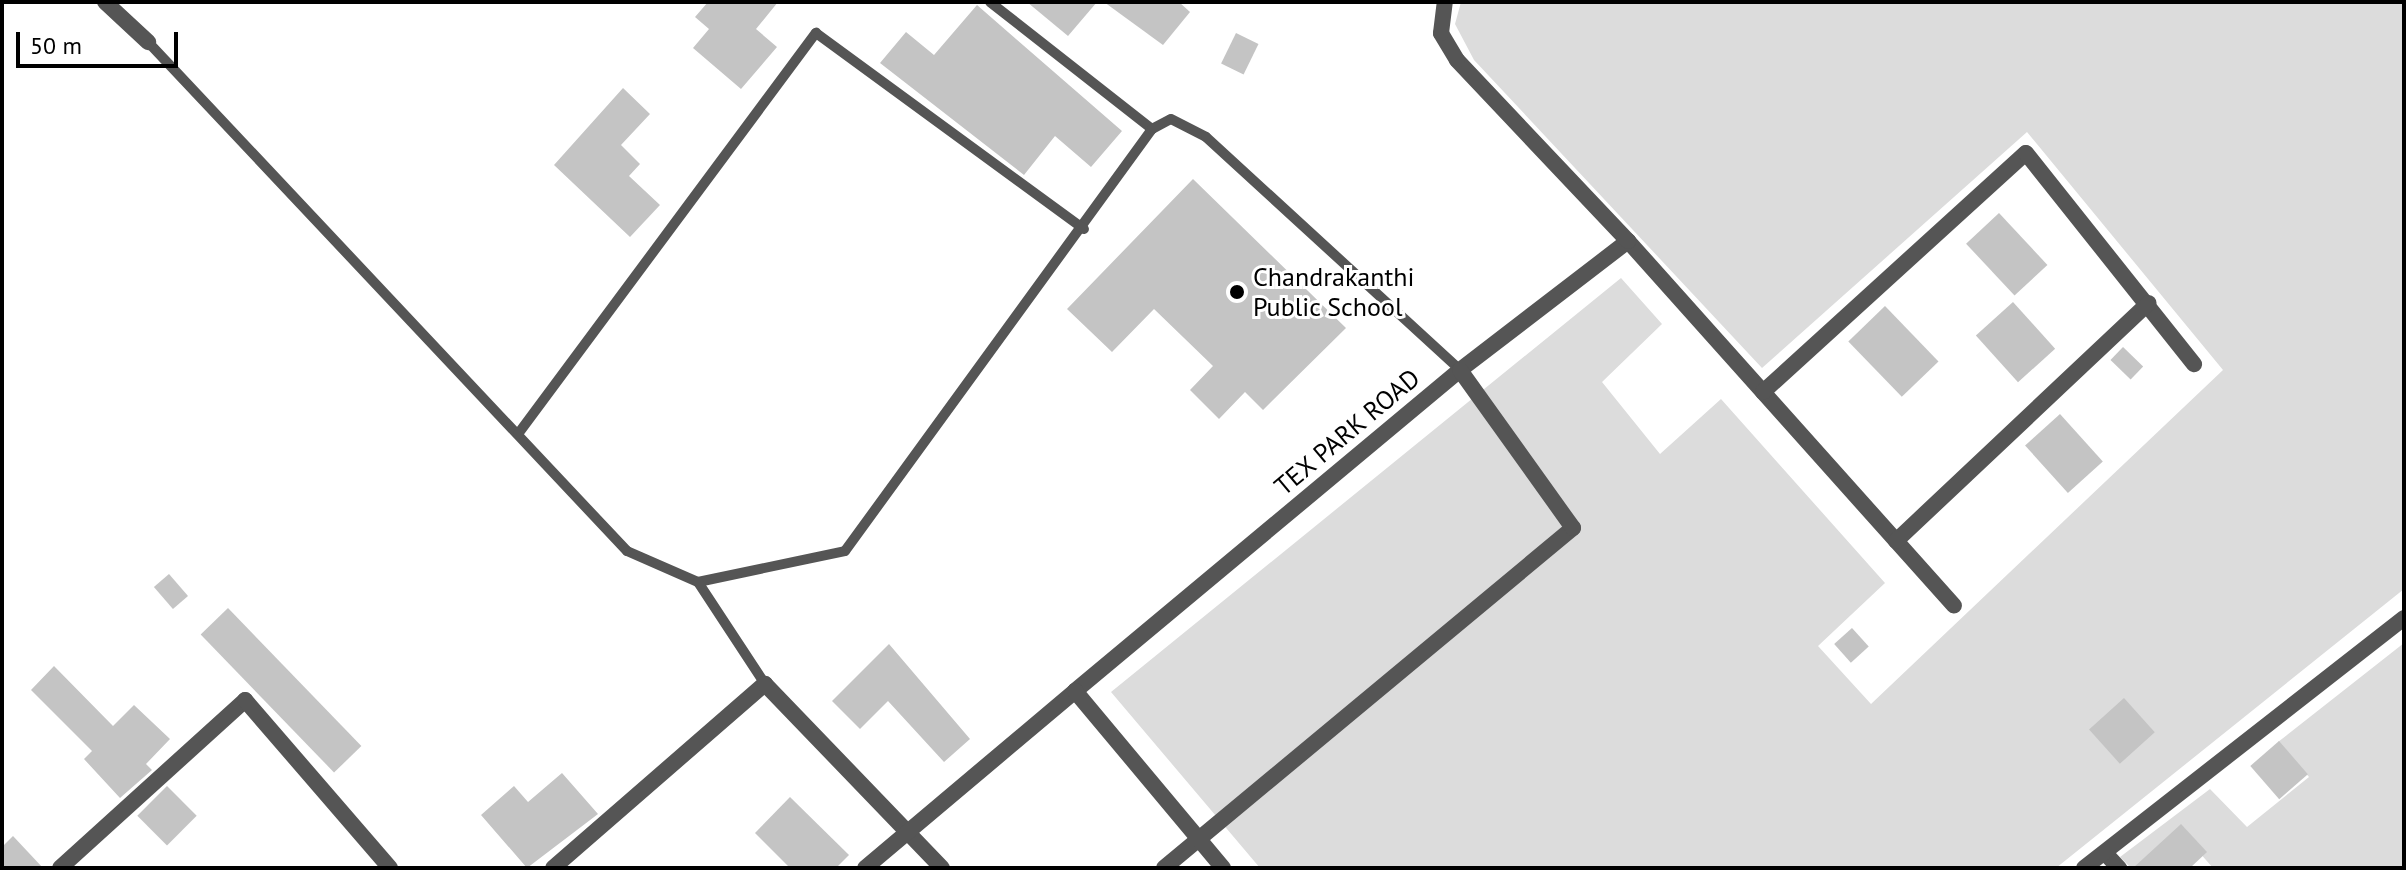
<!DOCTYPE html>
<html>
<head>
<meta charset="utf-8">
<style>
	body { margin:0 }
	#map { position:relative; width:2406px; height:870px; overflow:hidden; background:#fff; font-family:"PT Sans",sans-serif }
	div>[style] { position:absolute }
	.green>* { inset:0; background:#dcdcdc }
	.building>* { inset:0; background:#c4c4c4; transform-origin:0 0 }
	.service>* { height:10px; margin:-5px; padding:0 5px; transform-origin:5px; border-radius:5px; background:#555 }
	.minor>* { height:16px; margin:-8px; padding:0 8px; transform-origin:8px; border-radius:8px; background:#555 }
	.tertiary>* { height:16px; margin:-8px; padding:0 8px; transform-origin:8px; border-radius:8px; background:#555 }
	.dots>* { width:22px; height:22px; translate:-50% -50%; box-sizing:border-box; border:4px solid #fff; border-radius:50% }
	span { translate:-50% -50%; white-space:nowrap; text-align:center; line-height:1.15; -webkit-text-stroke:6px #fff; paint-order:stroke }
	.poi-label { font-size:26px; color:#000 }
	.left { translate:0 -50%; text-align:left }
	.street-label { font-size:26px; color:#000 }
	.frame { position:absolute; inset:0; border:4px solid #000; pointer-events:none }
	.scale { position:absolute; left:16px; top:32px; width:162px; height:36px; box-sizing:border-box; border:4px solid #000; border-top:0; padding-left:10px; font-size:24px; line-height:28px; white-space:nowrap; color:#000; -webkit-text-stroke:6px #fff; paint-order:stroke }
</style>
</head>
<body>
<div id="map">
	<div class="green">
		<div style="clip-path:polygon(1461px 2px,2404px 2px,2404px 589px,2056px 868px,1260px 868px,1111px 692px,1621px 278px,1662px 324px,1602px 382px,1660px 454px,1721px 399px,1885px 583px,1818px 646px,1871px 704px,2223px 370px,2027px 132px,1762px 368px,1474px 60px,1455px 24px)"></div>
		<div style="clip-path:polygon(2404px 643px,2404px 868px,2213px 868px,2184px 835px,2142px 868px,2131px 868px,2120px 857px,2210px 789px,2247px 827px,2309px 777px,2278px 742px)"></div>
	</div>
	<div class="building">
		<div style="clip-path:polygon(708px 2px,778px 2px,756px 29px,777px 47px,741px 89px,693px 48px,709px 29px,695px 17px)"></div>
		<div style="clip-path:polygon(1027px 2px,1097px 2px,1068px 36px)"></div>
		<div style="clip-path:polygon(1104px 2px,1179px 2px,1190px 12px,1163px 45px)"></div>
		<div style="clip-path:polygon(977px 5px,1122px 131px,1091px 167px,1055px 136px,1024px 175px,880px 63px,906px 32px,934px 55px)"></div>
		<div style="left:1236px;top:33px;width:25px;height:34px;rotate:26deg"></div>
		<div style="clip-path:polygon(623px 88px,650px 114px,621px 145px,640px 164px,629px 176px,660px 205px,630px 237px,554px 165px)"></div>
		<div style="clip-path:polygon(1193px 179px,1346px 328px,1263px 410px,1245px 392px,1219px 419px,1190px 390px,1213px 366px,1154px 309px,1112px 352px,1067px 309px)"></div>
		<div style="left:1999px;top:213px;width:71px;height:45px;rotate:47deg"></div>
		<div style="left:2013px;top:302px;width:63px;height:50px;rotate:48deg"></div>
		<div style="left:1885px;top:306px;width:77px;height:51px;rotate:46deg"></div>
		<div style="left:2123px;top:347px;width:28px;height:18px;rotate:44deg"></div>
		<div style="left:2060px;top:414px;width:64px;height:47px;rotate:48deg"></div>
		<div style="left:169px;top:574px;width:29px;height:20px;rotate:49deg"></div>
		<div style="left:228px;top:608px;width:192px;height:38px;rotate:46deg"></div>
		<div style="left:1852px;top:628px;width:25px;height:24px;rotate:48deg"></div>
		<div style="clip-path:polygon(889px 644px,970px 739px,944px 762px,888px 701px,860px 729px,832px 701px)"></div>
		<div style="clip-path:polygon(54px 666px,113px 726px,134px 705px,170px 739px,146px 764px,152px 770px,120px 798px,84px 759px,92px 751px,31px 690px)"></div>
		<div style="left:2124px;top:698px;width:46px;height:47px;rotate:48deg"></div>
		<div style="left:2279px;top:741px;width:44px;height:38px;rotate:49deg"></div>
		<div style="clip-path:polygon(562px 773px,598px 814px,527px 868px,481px 815px,514px 786px,528px 802px)"></div>
		<div style="left:167px;top:786px;width:42px;height:42px;rotate:45deg"></div>
		<div style="clip-path:polygon(790px 797px,849px 855px,836px 868px,790px 868px,755px 833px)"></div>
		<div style="clip-path:polygon(2181px 824px,2207px 852px,2190px 868px,2133px 868px)"></div>
		<div style="clip-path:polygon(13px 836px,43px 868px,2px 868px,2px 847px)"></div>
	</div>
	<div class="service">
		<div style="left:990px;top:2px;width:206px;rotate:38.1deg"></div>
		<div style="left:148px;top:42px;width:699px;rotate:46.74deg"></div>
		<div style="left:627px;top:551px;width:77px;rotate:23.6deg"></div>
		<div style="left:698px;top:582px;width:150px;rotate:-11.9deg"></div>
		<div style="left:845px;top:551px;width:522px;rotate:-53.96deg"></div>
		<div style="left:1152px;top:129px;width:21px;rotate:-28deg"></div>
		<div style="left:1171px;top:119px;width:39px;rotate:27deg"></div>
		<div style="left:1206px;top:137px;width:345px;rotate:42.5deg"></div>
		<div style="left:518px;top:434px;width:500px;rotate:-53.4deg"></div>
		<div style="left:816px;top:33px;width:332px;rotate:36.2deg"></div>
		<div style="left:698px;top:582px;width:122px;rotate:56.7deg"></div>
	</div>
	<div class="minor">
		<div style="left:105px;top:2px;width:59px;rotate:42.9deg"></div>
		<div style="left:1628px;top:241px;width:489px;rotate:48.2deg"></div>
		<div style="left:1763px;top:392px;width:355px;rotate:-42.3deg"></div>
		<div style="left:2026px;top:153px;width:270px;rotate:51.5deg"></div>
		<div style="left:1896px;top:541px;width:347px;rotate:-43.3deg"></div>
		<div style="left:1075px;top:691px;width:501px;rotate:-39.82deg"></div>
		<div style="left:1460px;top:370px;width:212px;rotate:-37.5deg"></div>
		<div style="left:1628px;top:241px;width:249px;rotate:-133.4deg"></div>
		<div style="left:1457px;top:60px;width:31px;rotate:-121deg"></div>
		<div style="left:1441px;top:33px;width:31px;rotate:-83deg"></div>
		<div style="left:2105px;top:853px;width:21px;rotate:47deg"></div>
		<div style="left:60px;top:868px;width:250px;rotate:-42.2deg"></div>
		<div style="left:245px;top:700px;width:222px;rotate:49.2deg"></div>
		<div style="left:553px;top:868px;width:281px;rotate:-41deg"></div>
		<div style="left:765px;top:684px;width:255px;rotate:46.1deg"></div>
		<div style="left:1164px;top:868px;width:532px;rotate:-39.74deg"></div>
		<div style="left:1573px;top:528px;width:194px;rotate:-125.6deg"></div>
	</div>
	<div class="tertiary">
		<div style="left:865px;top:868px;width:275px;rotate:-40.1deg"></div>
		<div style="left:1075px;top:691px;width:231px;rotate:50.1deg"></div>
		<div style="left:2084px;top:868px;width:406px;rotate:-38deg"></div>
	</div>
	<div class="dots">
		<div style="left:1237px;top:292px;background:#000"></div>
	</div>
	<div class="poi-label">
		<span class="left" style="left:1253px;top:292px">Chandrakanthi<br>Public School</span>
	</div>
	<div class="street-label">
		<span style="left:1347px;top:432px;rotate:-40deg">TEX PARK ROAD</span>
	</div>
	<div class="frame"></div>
	<div class="scale">50 m</div>
</div>
</body>
</html>
